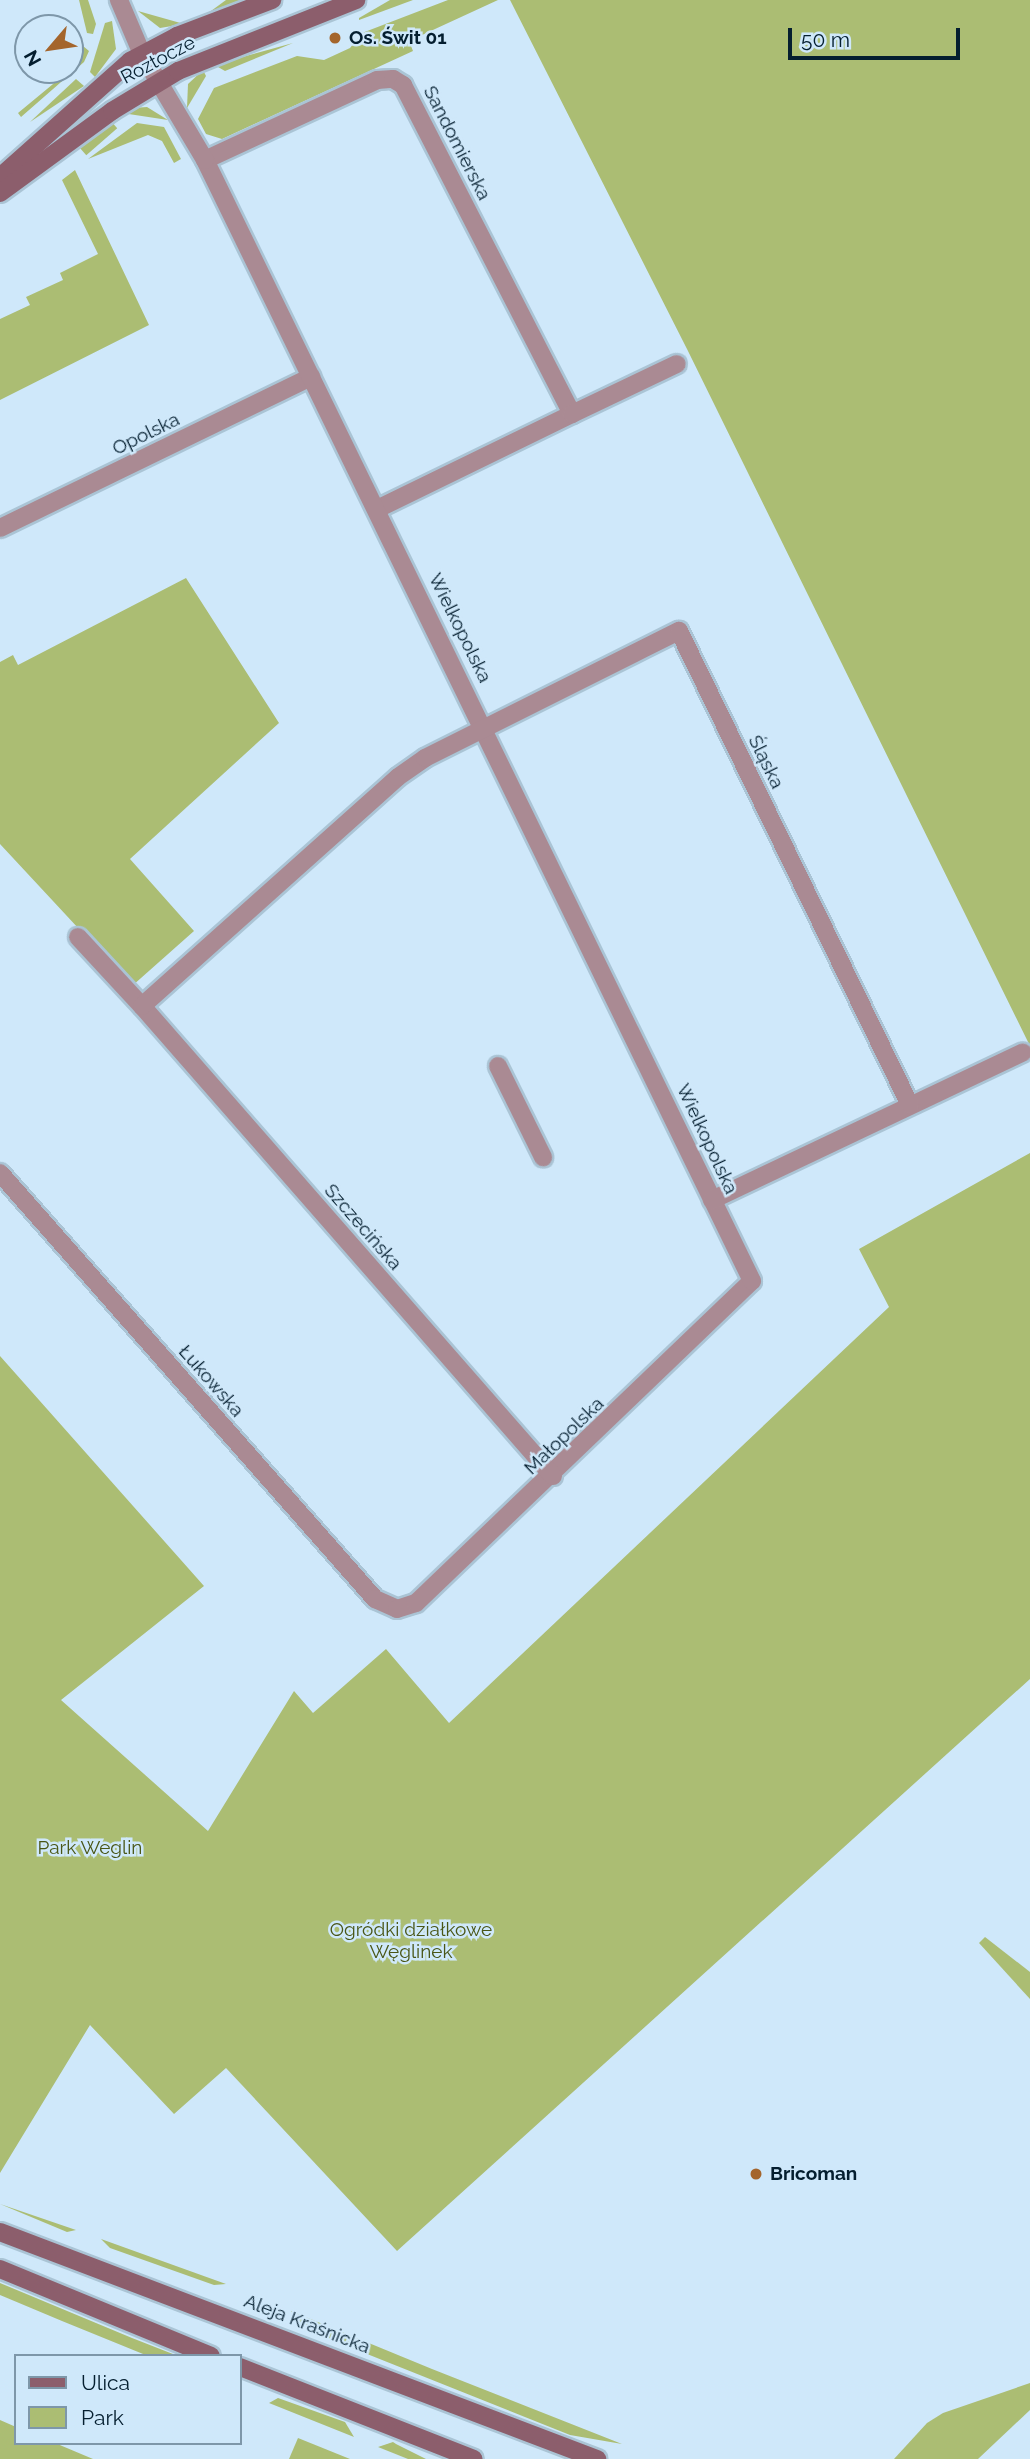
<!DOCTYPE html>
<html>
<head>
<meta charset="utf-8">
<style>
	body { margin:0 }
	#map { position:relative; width:1030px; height:2459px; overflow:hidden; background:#cfe8fa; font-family:Raleway,sans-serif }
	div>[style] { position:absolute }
	.green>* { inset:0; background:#abbd73; transform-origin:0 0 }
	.roads { filter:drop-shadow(2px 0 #aac4d5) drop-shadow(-2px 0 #aac4d5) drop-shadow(0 2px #aac4d5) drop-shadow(0 -2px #aac4d5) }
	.street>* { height:18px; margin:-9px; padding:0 9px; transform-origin:9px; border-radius:9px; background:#aa8a93 }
	.secondary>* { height:18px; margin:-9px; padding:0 9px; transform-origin:9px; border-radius:9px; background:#8c5e6c }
	.dots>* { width:19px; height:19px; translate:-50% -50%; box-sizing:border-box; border:4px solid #cfe8fa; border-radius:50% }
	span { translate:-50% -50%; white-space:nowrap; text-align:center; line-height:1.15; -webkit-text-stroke:5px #cfe8fa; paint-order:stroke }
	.poi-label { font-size:19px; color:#041e2f; font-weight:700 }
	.left { translate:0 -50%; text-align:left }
	.street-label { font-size:19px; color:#041e2f }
	.park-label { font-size:19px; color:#495616 }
	.legend { position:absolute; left:14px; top:2354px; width:228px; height:91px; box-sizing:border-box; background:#cfe8fa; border:2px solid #7e97a9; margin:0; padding:9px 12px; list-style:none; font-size:21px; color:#041e2f }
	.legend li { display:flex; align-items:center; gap:14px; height:35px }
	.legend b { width:35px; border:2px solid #7e97a9 }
	.north { position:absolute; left:14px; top:14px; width:70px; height:70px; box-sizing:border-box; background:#cfe8fa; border:2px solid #7e97a9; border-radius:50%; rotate:241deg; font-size:19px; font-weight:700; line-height:28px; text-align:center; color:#041e2f }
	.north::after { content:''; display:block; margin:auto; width:24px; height:32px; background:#a4652c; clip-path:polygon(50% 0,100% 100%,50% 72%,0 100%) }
	.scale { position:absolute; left:788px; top:28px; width:172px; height:32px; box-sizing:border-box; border:4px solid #041e2f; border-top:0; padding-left:9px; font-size:21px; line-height:24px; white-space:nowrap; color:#041e2f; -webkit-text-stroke:5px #cfe8fa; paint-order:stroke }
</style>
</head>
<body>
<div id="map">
	<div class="green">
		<div style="clip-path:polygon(79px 0,88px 0,96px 24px,93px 34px,87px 33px)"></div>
		<div style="clip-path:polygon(226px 0,251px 0,200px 19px)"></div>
		<div style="clip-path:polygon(390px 0,413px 0,359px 20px,359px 18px)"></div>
		<div style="clip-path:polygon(448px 0,498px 0,409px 41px,413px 51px,222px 139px,206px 134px,198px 119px,214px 88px,297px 56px,324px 60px,350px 48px,362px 33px)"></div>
		<div style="clip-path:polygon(510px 0,1030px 0,1030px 1046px,687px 349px)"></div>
		<div style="clip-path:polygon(138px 11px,184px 24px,160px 28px)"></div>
		<div style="clip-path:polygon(112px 21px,116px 49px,95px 77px,90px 72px,105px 23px)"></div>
		<div style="clip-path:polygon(293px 43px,225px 71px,218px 67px,217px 64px)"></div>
		<div style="clip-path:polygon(83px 46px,89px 51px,84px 62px,21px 117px,18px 113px,70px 70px)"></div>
		<div style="clip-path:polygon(203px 70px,206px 76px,187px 108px,188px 84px)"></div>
		<div style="clip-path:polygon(76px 79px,84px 86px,30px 122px)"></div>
		<div style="clip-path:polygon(147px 107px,168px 120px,122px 113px,133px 108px)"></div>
		<div style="left:110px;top:120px;width:11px;height:41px;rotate:49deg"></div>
		<div style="clip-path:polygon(137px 123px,164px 127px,181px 159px,174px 163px,162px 141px,148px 135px,88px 159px)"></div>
		<div style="clip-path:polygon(75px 170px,149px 325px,0 400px,0 319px,30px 305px,26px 297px,63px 280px,60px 273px,98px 254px,62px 180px)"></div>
		<div style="clip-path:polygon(186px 578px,279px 723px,130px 859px,194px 931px,132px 986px,0 844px,0 662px,13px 655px,18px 665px)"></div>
		<div style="clip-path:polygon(1030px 1153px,1030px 1679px,397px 2251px,226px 2068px,174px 2114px,90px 2025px,0 2173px,0 1356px,204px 1586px,61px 1700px,208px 1831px,294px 1691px,313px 1713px,386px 1649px,449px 1723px,889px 1307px,859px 1249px)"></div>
		<div style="clip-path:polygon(985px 1937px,1030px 1972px,1030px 1999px,979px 1943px)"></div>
		<div style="clip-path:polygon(0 2204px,76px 2230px,67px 2232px)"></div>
		<div style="clip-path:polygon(101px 2239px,226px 2284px,214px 2285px,110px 2248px)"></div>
		<div style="clip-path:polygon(0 2283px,132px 2338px,178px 2356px,148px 2356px,62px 2321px,0 2295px)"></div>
		<div style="clip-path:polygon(291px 2311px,432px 2369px,622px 2444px,570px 2435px,337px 2342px,301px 2324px)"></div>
		<div style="clip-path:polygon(1030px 2383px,1030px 2410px,978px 2459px,894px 2459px,927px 2423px,943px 2413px)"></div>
		<div style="clip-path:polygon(278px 2398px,345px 2422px,354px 2437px,269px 2403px)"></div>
		<div style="clip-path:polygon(0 2420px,16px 2427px,16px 2443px,55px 2443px,93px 2459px,0 2459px)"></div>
		<div style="clip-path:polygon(298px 2438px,350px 2459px,289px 2459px)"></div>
		<div style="clip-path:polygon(393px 2442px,396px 2444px,426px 2459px,408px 2459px,378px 2447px)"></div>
	</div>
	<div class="roads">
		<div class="street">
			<div style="left:205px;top:160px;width:190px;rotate:-24.9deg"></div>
			<div style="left:377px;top:80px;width:16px;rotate:-4deg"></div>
			<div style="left:393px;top:79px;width:12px;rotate:31deg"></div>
			<div style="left:403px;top:85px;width:370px;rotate:62.8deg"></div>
			<div style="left:572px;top:414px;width:217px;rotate:154deg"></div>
			<div style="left:572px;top:414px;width:116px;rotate:-25.5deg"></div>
			<div style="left:0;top:528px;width:346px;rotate:-25.9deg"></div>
			<div style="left:78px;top:937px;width:94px;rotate:47.2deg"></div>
			<div style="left:498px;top:1066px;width:102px;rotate:63.7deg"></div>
			<div style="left:0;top:1173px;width:568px;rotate:48.64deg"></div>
			<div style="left:375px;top:1599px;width:24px;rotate:24deg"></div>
			<div style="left:397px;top:1609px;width:20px;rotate:-18deg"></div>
			<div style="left:416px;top:1603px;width:465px;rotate:-43.8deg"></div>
			<div style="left:752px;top:1281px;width:1247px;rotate:-116.01deg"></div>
			<div style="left:205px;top:160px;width:123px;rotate:-120.7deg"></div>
			<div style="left:142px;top:54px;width:59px;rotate:-113.1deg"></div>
			<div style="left:712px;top:1200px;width:344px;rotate:-25.4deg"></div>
			<div style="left:553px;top:1476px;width:624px;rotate:-131.17deg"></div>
			<div style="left:142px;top:1006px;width:343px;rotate:-41.8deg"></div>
			<div style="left:398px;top:777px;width:33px;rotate:-35deg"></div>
			<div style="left:425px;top:758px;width:284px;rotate:-26.6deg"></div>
			<div style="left:679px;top:631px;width:527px;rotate:64.02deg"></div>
		</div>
		<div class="secondary">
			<div style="left:0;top:177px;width:174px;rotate:-41.7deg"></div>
			<div style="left:130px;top:61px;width:53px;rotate:-28deg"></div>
			<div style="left:177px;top:36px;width:102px;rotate:-20.8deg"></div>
			<div style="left:0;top:193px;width:139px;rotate:-36.2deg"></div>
			<div style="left:112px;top:111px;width:77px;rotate:-31.2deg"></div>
			<div style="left:178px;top:71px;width:192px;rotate:-21.7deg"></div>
			<div style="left:0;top:2232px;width:639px;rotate:20.82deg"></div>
			<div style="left:0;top:2269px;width:228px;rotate:22.4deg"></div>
			<div style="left:240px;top:2367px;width:251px;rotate:21.5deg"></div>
		</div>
	</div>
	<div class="dots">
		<div style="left:335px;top:38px;background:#a4652c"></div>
		<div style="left:756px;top:2174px;background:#a4652c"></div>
	</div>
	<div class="poi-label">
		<span class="left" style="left:349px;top:38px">Os. Świt 01</span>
		<span class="left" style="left:770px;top:2174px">Bricoman</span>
	</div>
	<div class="street-label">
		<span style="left:158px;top:60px;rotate:-28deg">Roztocze</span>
		<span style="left:457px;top:143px;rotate:63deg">Sandomierska</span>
		<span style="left:146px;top:434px;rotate:-26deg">Opolska</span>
		<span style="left:460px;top:628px;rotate:64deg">Wielkopolska</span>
		<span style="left:766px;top:762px;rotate:64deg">Śląska</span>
		<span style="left:707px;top:1139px;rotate:65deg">Wielkopolska</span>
		<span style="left:363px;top:1227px;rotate:49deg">Szczecińska</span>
		<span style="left:211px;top:1381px;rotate:49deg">Łukowska</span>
		<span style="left:564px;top:1436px;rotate:-44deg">Małopolska</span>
		<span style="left:307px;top:2324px;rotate:21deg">Aleja Kraśnicka</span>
	</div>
	<div class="park-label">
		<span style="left:90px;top:1848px">Park Weglin</span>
		<span style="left:411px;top:1941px">Ogródki działkowe<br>Węglinek</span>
	</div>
	<ul class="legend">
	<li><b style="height:9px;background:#8c5e6c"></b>Ulica</li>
	<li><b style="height:19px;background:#abbd73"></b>Park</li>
	</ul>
	<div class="north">N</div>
	<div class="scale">50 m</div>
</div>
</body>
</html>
